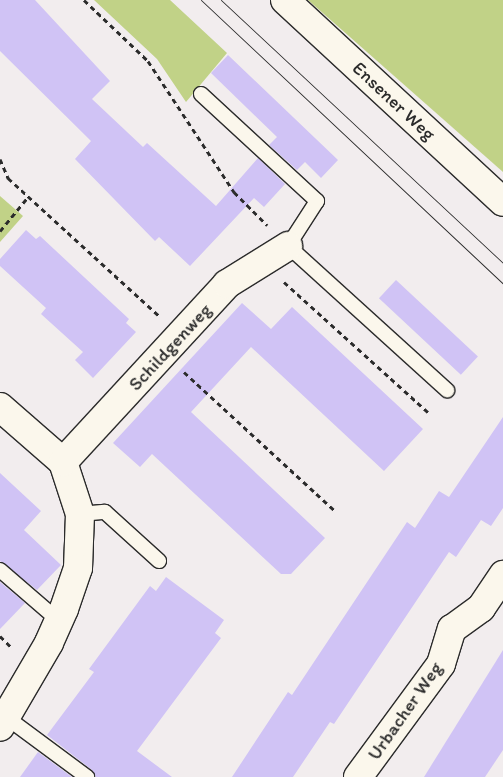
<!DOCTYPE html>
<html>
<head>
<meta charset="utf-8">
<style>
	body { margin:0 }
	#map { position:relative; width:503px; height:777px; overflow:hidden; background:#f2edee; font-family:Itim,sans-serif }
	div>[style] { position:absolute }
	.green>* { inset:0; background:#c1d287 }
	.building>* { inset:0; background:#d0c3f5; transform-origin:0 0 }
	.path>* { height:3px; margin-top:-1.5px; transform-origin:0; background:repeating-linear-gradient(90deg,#2b2b2b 0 5px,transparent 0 9px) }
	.roads { filter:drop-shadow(1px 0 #2b2b2b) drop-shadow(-1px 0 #2b2b2b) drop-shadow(0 1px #2b2b2b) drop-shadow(0 -1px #2b2b2b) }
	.service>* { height:14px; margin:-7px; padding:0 7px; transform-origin:7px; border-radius:7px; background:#fbf7ec }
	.minor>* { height:28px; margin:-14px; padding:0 14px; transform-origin:14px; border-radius:14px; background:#fbf7ec }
	.tram>* { height:1px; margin:-0.5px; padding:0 0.5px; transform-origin:0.5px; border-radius:0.5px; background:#2b2b2b }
	span { translate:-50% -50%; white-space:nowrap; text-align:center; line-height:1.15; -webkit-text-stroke:4px #fbf7ec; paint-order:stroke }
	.street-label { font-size:19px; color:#2b2b2b }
</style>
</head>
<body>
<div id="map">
	<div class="green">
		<div style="clip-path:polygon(94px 0,170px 0,227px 53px,186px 102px,157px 59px)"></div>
		<div style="clip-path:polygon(308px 0,503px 0,503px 172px)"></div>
		<div style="clip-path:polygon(0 196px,23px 216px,0 242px)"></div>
	</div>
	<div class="building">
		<div style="clip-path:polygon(0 0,35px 0,110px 81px,92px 99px,143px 147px,147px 143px,216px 206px,258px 158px,285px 184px,264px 207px,254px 198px,190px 266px,159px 237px,155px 241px,75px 159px,91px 141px,0 51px)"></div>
		<div style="clip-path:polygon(228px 55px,338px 160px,321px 178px,305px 162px,297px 170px,269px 145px,277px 137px,211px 73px)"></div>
		<div style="clip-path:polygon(26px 230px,36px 239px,40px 236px,129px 319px,126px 323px,136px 332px,93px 378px,75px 360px,83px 352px,41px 314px,46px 308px,0 266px,0 259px)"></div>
		<div style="left:396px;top:280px;width:112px;height:25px;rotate:43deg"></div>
		<div style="clip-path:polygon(242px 303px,271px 329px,292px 307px,423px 429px,384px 471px,251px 347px,191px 412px,325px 538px,291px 574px,281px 574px,152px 454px,140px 467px,113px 443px)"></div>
		<div style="clip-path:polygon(503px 417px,503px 508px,491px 526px,481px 520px,456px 557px,449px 552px,334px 724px,330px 722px,293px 777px,232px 777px,288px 692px,292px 695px,407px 522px,415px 528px,439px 491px,449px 497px)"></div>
		<div style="clip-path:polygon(0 473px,41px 511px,24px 530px,61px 565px,37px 590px,0 561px)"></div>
		<div style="clip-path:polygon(166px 577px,224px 620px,215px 633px,221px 638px,137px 751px,172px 777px,96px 777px,92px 770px,47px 735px,94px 672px,89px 669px,150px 586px,156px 591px)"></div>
		<div style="clip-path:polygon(0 582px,25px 603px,0 629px)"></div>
		<div style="clip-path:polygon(503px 650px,503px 750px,485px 777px,424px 777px)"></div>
		<div style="clip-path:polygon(38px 752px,72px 777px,20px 777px)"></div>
	</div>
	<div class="path">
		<div style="left:84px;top:0;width:88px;rotate:43.6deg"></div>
		<div style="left:148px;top:61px;width:157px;rotate:56.7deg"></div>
		<div style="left:234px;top:192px;width:47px;rotate:45deg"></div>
		<div style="left:0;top:159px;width:21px;rotate:67deg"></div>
		<div style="left:8px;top:178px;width:205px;rotate:42.4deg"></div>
		<div style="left:0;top:231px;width:44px;rotate:-50.5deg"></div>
		<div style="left:284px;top:282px;width:194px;rotate:42.1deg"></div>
		<div style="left:184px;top:372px;width:205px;rotate:42.6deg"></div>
		<div style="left:0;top:636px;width:17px;rotate:45deg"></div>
	</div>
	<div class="roads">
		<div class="service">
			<div style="left:201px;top:94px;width:158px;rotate:42.7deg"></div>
			<div style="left:317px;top:201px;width:54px;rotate:122.8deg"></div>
			<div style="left:288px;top:246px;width:215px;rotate:42.2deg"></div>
			<div style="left:80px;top:514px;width:25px;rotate:-5deg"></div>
			<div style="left:105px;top:512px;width:73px;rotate:42.2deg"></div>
			<div style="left:0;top:570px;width:78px;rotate:40.8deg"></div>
			<div style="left:6px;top:717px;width:101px;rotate:36.5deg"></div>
		</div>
		<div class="minor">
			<div style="left:285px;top:0;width:297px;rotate:42.8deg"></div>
			<div style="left:0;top:407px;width:84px;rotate:41.1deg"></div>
			<div style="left:63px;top:462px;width:55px;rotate:71.9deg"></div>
			<div style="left:80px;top:514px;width:54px;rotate:92.1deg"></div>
			<div style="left:78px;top:568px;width:43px;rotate:108.9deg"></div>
			<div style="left:64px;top:609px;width:37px;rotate:114deg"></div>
			<div style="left:49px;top:643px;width:97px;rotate:120.3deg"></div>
			<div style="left:63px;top:462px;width:242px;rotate:-47.3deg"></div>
			<div style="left:227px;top:284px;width:72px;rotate:-31.9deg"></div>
			<div style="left:358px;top:777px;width:140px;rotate:-53.7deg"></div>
			<div style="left:441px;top:664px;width:37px;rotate:-73deg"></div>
			<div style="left:452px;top:629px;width:36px;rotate:-36deg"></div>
			<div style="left:481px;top:608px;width:40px;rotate:-56deg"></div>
		</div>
	</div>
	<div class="tram">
		<div style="left:201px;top:0;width:415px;rotate:43.2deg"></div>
		<div style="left:221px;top:0;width:386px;rotate:43deg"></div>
	</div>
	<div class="street-label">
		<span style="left:394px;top:101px;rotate:43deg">Ensener Weg</span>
		<span style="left:170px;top:347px;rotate:-47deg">Schildgenweg</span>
		<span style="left:405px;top:711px;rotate:-55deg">Urbacher Weg</span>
	</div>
</div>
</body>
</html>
